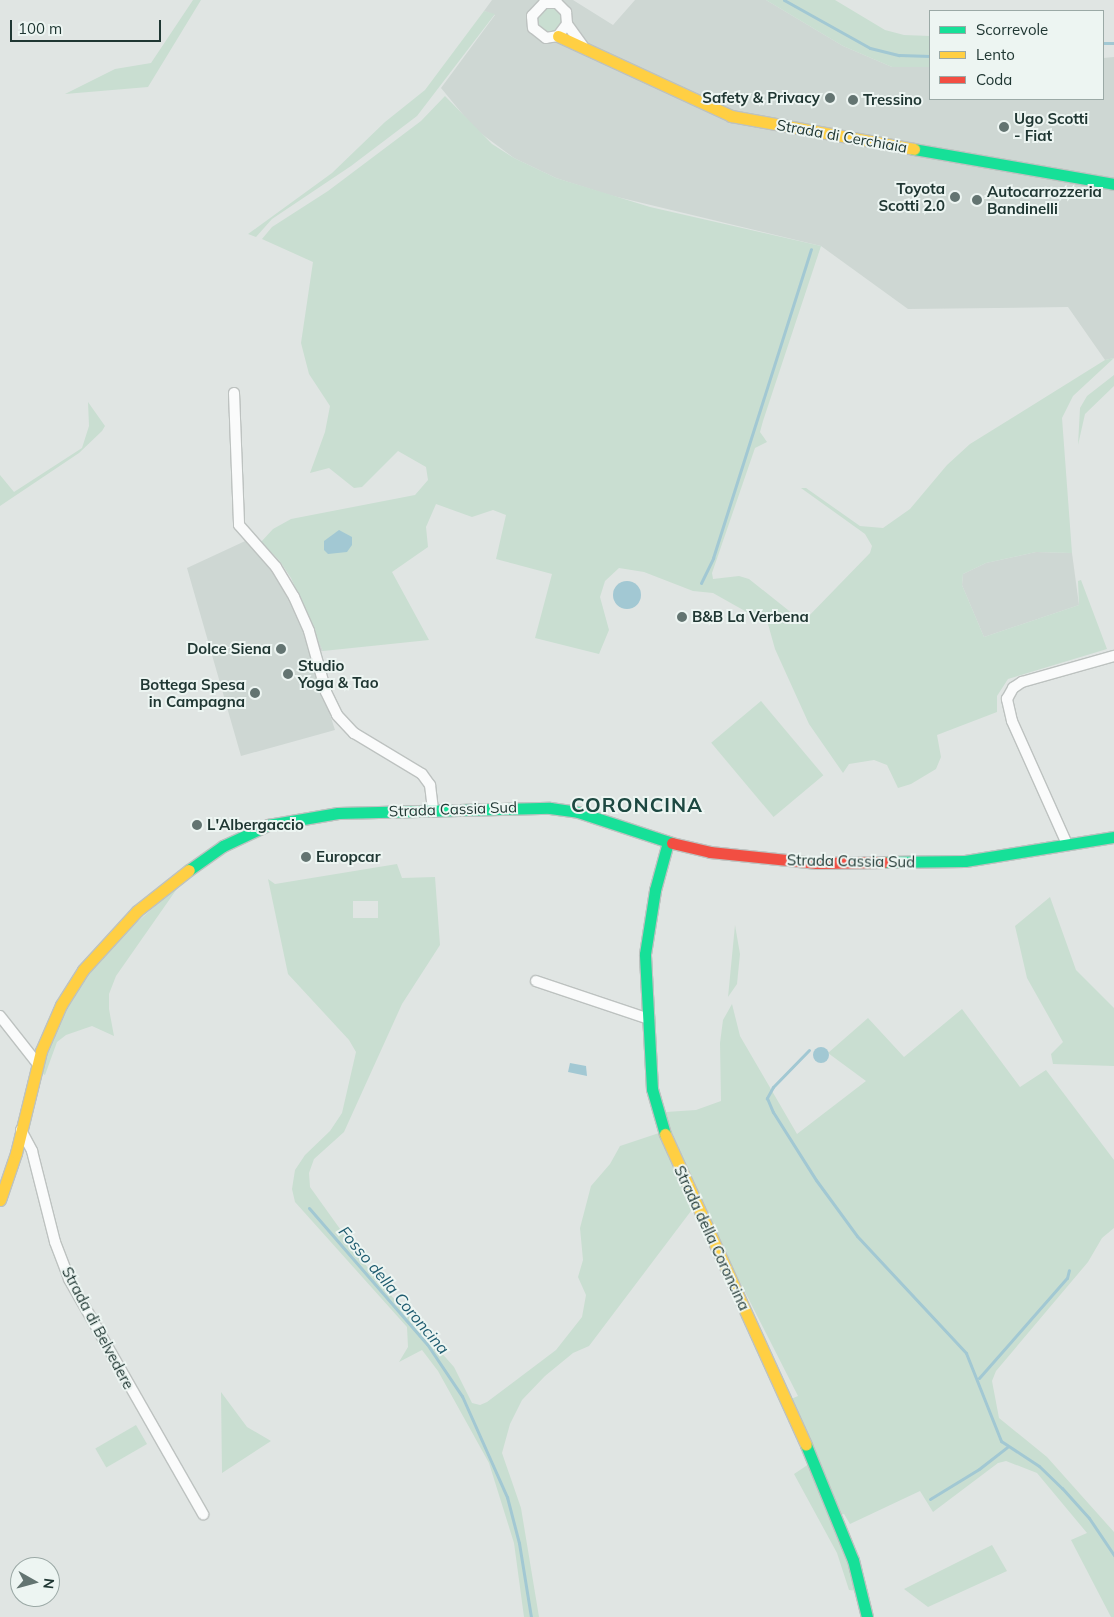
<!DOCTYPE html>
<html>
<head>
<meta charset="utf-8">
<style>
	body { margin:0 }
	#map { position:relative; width:1114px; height:1617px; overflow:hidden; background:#e0e5e3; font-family:Mulish,sans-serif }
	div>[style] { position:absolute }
	.built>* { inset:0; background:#ced7d3 }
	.green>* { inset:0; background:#c9ded1; transform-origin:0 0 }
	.round { border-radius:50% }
	.water>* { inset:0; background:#a2c8d3 }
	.stream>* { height:3px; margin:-1.5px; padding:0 1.5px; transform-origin:1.5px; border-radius:1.5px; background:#a2c8d3 }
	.roads { filter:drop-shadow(1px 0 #bdc2c0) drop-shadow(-1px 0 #bdc2c0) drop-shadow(0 1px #bdc2c0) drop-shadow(0 -1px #bdc2c0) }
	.street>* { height:10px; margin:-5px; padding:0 5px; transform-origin:5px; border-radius:5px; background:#fafbfb }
	.fast>* { height:11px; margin:-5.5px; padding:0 5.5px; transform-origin:5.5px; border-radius:5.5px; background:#16e098 }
	.slow>* { height:11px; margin:-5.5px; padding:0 5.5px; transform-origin:5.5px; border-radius:5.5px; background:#ffcf43 }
	.jam>* { height:11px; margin:-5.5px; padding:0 5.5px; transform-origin:5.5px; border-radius:5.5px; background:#f24e42 }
	.dots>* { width:14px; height:14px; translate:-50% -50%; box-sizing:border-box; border:2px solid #edf5f2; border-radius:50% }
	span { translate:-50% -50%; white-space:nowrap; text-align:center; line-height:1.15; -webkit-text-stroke:4px #edf5f2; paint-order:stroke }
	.poi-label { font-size:15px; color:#203733; font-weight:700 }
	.right { translate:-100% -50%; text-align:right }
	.left { translate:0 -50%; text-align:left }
	.street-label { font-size:15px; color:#203733 }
	.water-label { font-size:16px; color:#1e5b6f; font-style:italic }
	.district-label { font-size:20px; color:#1d4841; font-weight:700; letter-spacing:1px }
	.legend { position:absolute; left:929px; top:10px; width:175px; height:90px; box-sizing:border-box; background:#edf5f2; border:1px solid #9ba9a6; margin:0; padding:6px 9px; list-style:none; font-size:15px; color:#203733 }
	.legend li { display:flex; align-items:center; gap:10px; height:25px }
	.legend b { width:25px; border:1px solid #9ba9a6 }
	.north { position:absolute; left:10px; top:1557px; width:50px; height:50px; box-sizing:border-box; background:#edf5f2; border:1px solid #9ba9a6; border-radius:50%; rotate:97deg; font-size:14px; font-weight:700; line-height:20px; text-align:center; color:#203733 }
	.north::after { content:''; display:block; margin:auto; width:18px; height:22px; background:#637471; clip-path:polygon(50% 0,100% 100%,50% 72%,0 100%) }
	.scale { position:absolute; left:10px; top:20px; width:151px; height:22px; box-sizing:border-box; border:2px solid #203733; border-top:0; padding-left:6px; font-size:15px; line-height:18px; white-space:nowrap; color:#203733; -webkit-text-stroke:4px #edf5f2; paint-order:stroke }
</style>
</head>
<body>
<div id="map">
	<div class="built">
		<div style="clip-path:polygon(492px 0,573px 0,613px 25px,635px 0,766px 0,843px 46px,892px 67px,930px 67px,930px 99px,1103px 99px,1103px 58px,1114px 57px,1114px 358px,1105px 360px,1068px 307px,908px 309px,821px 246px,609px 195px,556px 178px,514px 158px,475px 129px,441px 88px,495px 15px,484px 11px)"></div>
		<div style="clip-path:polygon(256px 536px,279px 560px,312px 622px,323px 651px,310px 653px,335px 730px,241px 756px,187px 568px)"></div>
		<div style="clip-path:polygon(1036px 552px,1072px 553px,1079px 605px,984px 637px,962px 585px,963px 574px,986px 563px)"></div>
	</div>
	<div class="green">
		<div style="clip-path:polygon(193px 0,201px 0,148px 87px,65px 94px,115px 69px,151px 63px)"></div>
		<div style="clip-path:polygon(766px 0,835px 0,885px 30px,904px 35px,930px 36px,930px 67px,892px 67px,843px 46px)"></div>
		<div class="round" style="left:538px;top:8px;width:24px;height:24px"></div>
		<div style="clip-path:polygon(484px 11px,495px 14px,417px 116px,351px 166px,272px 219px,256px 237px,248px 234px,332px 173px,385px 122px,425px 90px)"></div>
		<div style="clip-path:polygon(445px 96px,492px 144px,514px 158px,556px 178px,650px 207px,821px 246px,763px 421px,760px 432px,767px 442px,755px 448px,712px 573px,713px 579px,739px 576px,749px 579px,803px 622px,870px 553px,872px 546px,865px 534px,801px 488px,806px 488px,860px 526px,883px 528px,910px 509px,947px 465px,970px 444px,1105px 360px,1114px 358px,1073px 396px,1062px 418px,1072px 553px,1036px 552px,986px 563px,963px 574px,962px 585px,984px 637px,1079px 605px,1078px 581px,1081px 580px,1107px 649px,1008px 679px,997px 696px,997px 712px,937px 735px,941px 757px,936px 769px,911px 784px,898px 788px,887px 765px,874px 760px,849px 764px,843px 773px,809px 724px,775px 649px,768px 624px,713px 593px,693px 591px,644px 572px,619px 568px,605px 581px,600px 597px,609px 630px,599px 654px,535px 638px,552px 574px,496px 559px,506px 515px,493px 510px,472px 517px,436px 504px,426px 527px,428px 547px,392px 572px,429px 640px,323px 651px,291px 578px,279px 560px,261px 542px,273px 529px,291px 519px,415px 495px,428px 480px,426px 467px,398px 451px,362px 487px,354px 488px,329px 468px,310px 473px,325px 432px,330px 406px,309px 374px,301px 343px,313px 262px,262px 239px,272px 227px,328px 191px,421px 121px)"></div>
		<div style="clip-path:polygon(1114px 375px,1114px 386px,1085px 414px,1078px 445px,1080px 408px,1087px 396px)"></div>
		<div style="clip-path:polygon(88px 402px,105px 426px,102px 431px,79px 453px,0 506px,0 475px,14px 492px,82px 448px,89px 426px)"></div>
		<div style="left:761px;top:701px;width:97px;height:65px;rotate:50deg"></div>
		<div style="clip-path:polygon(evenodd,397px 864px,402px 878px,435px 877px,440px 945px,402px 1004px,344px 1132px,314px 1159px,309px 1173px,310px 1187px,373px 1275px,454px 1367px,472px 1403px,480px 1405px,487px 1402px,556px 1350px,582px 1317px,586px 1295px,578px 1277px,583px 1260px,580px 1228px,591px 1186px,610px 1164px,620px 1146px,659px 1133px,694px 1207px,589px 1346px,573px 1353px,545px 1376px,522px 1400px,510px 1424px,502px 1453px,521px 1508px,539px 1617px,524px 1617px,514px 1543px,489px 1463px,438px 1371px,422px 1350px,399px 1362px,408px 1347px,407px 1327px,295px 1202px,292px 1189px,295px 1170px,305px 1155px,330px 1131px,342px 1113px,356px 1052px,349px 1040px,288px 974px,268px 879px,275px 884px,397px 864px,353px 901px,378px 901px,378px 918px,353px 918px,353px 901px)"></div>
		<div style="clip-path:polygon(181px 883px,116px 976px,109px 994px,109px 1009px,114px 1036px,92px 1026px,66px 1035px,57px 1042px,45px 1075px,41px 1073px,53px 1037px,70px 1001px,88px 973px,127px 931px)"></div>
		<div style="clip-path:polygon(1050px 897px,1076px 970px,1114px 1008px,1114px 1066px,1053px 1064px,1051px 1054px,1063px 1042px,1027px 978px,1015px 926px)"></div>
		<div style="clip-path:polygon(735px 925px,740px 954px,737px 984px,728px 997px)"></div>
		<div style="clip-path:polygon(732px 1004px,740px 1036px,797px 1134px,866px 1081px,828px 1053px,868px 1018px,904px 1057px,962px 1009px,1020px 1087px,1046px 1070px,1114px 1160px,1114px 1228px,1102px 1238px,1088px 1262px,996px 1371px,992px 1381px,999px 1418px,1047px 1457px,1114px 1532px,1114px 1617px,1111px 1617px,1071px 1540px,1087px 1533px,1037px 1473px,1006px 1461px,998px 1463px,933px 1512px,920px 1491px,850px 1524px,844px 1514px,839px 1515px,791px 1399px,798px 1396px,717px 1237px,670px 1128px,666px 1112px,696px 1110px,721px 1101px,720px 1043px,723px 1020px)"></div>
		<div style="clip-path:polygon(221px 1392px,247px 1427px,271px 1441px,222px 1473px)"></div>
		<div style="left:136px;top:1425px;width:22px;height:47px;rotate:60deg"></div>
		<div style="clip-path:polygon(809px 1464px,858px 1591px,849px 1590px,837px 1553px,794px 1474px)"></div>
		<div style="clip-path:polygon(992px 1545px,1007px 1571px,928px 1607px,904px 1589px)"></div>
	</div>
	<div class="water">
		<div style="clip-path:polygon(339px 530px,352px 537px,352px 545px,347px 552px,328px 554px,324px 550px,324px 541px)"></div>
		<div class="round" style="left:613px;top:581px;width:28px;height:28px"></div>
		<div class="round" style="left:813px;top:1047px;width:16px;height:16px"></div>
		<div style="clip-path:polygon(570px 1063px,586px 1066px,587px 1076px,568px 1072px)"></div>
	</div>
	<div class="stream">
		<div style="left:784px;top:0;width:98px;rotate:29.2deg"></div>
		<div style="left:870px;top:48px;width:30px;rotate:14deg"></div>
		<div style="left:899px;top:55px;width:31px;rotate:2deg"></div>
		<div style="left:1103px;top:43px;width:11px"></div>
		<div style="left:701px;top:583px;width:28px;rotate:-64deg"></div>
		<div style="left:713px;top:558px;width:324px;rotate:-72.4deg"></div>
		<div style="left:809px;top:1050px;width:52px;rotate:134.2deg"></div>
		<div style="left:773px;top:1087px;width:13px;rotate:119deg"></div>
		<div style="left:767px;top:1098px;width:15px;rotate:67deg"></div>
		<div style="left:773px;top:1112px;width:80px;rotate:57.7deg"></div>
		<div style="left:816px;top:1180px;width:69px;rotate:53.8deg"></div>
		<div style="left:857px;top:1236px;width:160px;rotate:47deg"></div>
		<div style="left:966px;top:1353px;width:95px;rotate:68.3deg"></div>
		<div style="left:1001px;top:1441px;width:45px;rotate:33.3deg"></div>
		<div style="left:1039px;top:1466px;width:32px;rotate:44deg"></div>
		<div style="left:1062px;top:1488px;width:40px;rotate:48deg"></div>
		<div style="left:1089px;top:1518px;width:45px;rotate:56deg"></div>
		<div style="left:309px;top:1208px;width:180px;rotate:49.1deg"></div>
		<div style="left:427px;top:1344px;width:63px;rotate:56.1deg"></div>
		<div style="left:462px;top:1396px;width:111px;rotate:66deg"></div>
		<div style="left:507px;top:1497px;width:48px;rotate:75.4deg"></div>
		<div style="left:519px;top:1543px;width:75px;rotate:80.8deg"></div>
		<div style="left:979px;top:1378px;width:133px;rotate:-48.7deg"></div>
		<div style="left:1067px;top:1278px;width:8px;rotate:-76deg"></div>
		<div style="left:930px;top:1499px;width:57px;rotate:-31.5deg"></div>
		<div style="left:979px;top:1469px;width:36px;rotate:-38deg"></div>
	</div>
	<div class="roads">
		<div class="street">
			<div style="left:567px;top:24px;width:15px;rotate:127deg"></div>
			<div style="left:558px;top:36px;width:12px;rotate:171deg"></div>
			<div style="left:546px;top:38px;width:16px;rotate:-142deg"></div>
			<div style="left:533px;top:28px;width:12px;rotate:-95deg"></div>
			<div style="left:532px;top:16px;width:18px;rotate:-47deg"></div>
			<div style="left:544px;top:3px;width:13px"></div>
			<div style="left:557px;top:3px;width:13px;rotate:45deg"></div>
			<div style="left:566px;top:12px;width:12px;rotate:85deg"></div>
			<div style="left:567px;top:24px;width:27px;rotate:54deg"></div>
			<div style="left:234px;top:393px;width:132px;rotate:87.8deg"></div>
			<div style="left:239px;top:525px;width:56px;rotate:48.6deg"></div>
			<div style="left:276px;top:567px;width:35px;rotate:59deg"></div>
			<div style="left:294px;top:597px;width:37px;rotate:66deg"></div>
			<div style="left:309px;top:631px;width:63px;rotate:74.4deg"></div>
			<div style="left:326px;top:692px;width:25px;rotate:64deg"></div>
			<div style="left:337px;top:715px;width:25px;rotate:47deg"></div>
			<div style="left:354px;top:733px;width:79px;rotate:31.1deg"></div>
			<div style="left:422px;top:774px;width:14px;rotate:54deg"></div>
			<div style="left:430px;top:785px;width:25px;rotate:83deg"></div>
			<div style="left:1067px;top:844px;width:135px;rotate:-114.1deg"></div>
			<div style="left:1012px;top:721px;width:23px;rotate:-103deg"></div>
			<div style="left:1007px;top:699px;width:13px;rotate:-61deg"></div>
			<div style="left:1013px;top:688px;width:11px;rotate:-34deg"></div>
			<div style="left:1022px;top:682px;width:96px;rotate:-15.8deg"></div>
			<div style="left:536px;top:981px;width:119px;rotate:18.6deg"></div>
			<div style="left:0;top:1016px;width:60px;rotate:51.8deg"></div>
			<div style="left:21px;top:1130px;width:24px;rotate:62deg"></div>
			<div style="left:32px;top:1151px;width:94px;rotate:75.8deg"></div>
			<div style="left:55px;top:1242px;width:40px;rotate:69deg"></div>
			<div style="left:69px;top:1279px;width:271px;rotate:60.3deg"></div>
		</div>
		<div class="fast">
			<div style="left:914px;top:149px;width:203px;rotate:9.9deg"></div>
			<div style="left:884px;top:862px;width:81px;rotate:-0.7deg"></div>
			<div style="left:965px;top:861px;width:151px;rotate:-9.2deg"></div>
			<div style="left:189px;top:870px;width:42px;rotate:-35.2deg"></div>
			<div style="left:223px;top:846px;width:50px;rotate:-25deg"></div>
			<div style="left:268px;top:825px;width:71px;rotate:-9.7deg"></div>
			<div style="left:338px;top:813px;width:212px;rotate:-1.4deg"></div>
			<div style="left:550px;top:808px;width:28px;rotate:8deg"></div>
			<div style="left:578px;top:812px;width:99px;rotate:18.3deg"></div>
			<div style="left:665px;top:1134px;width:47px;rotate:-106.1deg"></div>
			<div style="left:652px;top:1089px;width:135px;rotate:-93deg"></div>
			<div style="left:645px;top:954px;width:65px;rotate:-81.1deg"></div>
			<div style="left:655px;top:890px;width:50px;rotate:-74.8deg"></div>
			<div style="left:806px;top:1445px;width:124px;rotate:67.8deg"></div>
			<div style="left:853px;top:1560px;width:59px;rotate:76.2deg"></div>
		</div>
		<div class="slow">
			<div style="left:558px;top:36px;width:191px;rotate:24.8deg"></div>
			<div style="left:731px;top:116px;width:186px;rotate:10.2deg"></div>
			<div style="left:665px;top:1134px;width:341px;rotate:65.6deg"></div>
			<div style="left:0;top:1200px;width:50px;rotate:-71.2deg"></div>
			<div style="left:16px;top:1153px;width:105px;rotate:-76.2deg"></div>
			<div style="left:41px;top:1051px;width:50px;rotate:-66.5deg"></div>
			<div style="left:61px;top:1005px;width:41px;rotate:-57.8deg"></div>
			<div style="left:83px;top:970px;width:80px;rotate:-47.5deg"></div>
			<div style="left:137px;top:911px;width:66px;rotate:-38.3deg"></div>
		</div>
		<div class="jam">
			<div style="left:672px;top:843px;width:39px;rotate:13deg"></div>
			<div style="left:710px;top:852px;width:108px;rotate:5.9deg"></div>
			<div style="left:817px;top:863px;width:67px;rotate:-0.9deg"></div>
		</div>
	</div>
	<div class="dots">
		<div style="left:830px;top:98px;background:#637471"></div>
		<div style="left:853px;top:100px;background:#637471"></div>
		<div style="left:1004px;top:127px;background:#637471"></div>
		<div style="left:955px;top:197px;background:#637471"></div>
		<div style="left:977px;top:200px;background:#637471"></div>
		<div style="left:682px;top:617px;background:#637471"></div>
		<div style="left:281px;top:649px;background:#637471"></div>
		<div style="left:288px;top:674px;background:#637471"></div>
		<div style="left:255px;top:693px;background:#637471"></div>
		<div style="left:197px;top:825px;background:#637471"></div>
		<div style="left:306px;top:857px;background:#637471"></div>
	</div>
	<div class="poi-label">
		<span class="right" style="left:820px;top:98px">Safety &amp; Privacy</span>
		<span class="left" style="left:863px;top:100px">Tressino</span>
		<span class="left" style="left:1014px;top:127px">Ugo Scotti<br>- Fiat</span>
		<span class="right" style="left:945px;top:197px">Toyota<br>Scotti 2.0</span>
		<span class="left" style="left:987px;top:200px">Autocarrozzeria<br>Bandinelli</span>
		<span class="left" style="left:692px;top:617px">B&amp;B La Verbena</span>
		<span class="right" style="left:271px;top:649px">Dolce Siena</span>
		<span class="left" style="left:298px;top:674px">Studio<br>Yoga &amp; Tao</span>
		<span class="right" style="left:245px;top:693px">Bottega Spesa<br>in Campagna</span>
		<span class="left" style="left:207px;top:825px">L'Albergaccio</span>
		<span class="left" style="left:316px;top:857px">Europcar</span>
	</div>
	<div class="street-label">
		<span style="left:842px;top:136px;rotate:10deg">Strada di Cerchiaia</span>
		<span style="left:453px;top:809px;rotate:-2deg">Strada Cassia Sud</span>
		<span style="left:851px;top:861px;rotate:1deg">Strada Cassia Sud</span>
		<span style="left:712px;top:1238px;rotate:65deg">Strada della Coroncina</span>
		<span style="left:98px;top:1328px;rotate:62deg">Strada di Belvedere</span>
	</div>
	<div class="water-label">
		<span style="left:394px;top:1290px;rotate:50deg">Fosso della Coroncina</span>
	</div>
	<div class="district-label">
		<span style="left:637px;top:804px">CORONCINA</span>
	</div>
	<ul class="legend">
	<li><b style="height:6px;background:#16e098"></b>Scorrevole</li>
	<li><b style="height:6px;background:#ffcf43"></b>Lento</li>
	<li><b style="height:6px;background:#f24e42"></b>Coda</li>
	</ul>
	<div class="north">N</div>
	<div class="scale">100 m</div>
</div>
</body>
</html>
